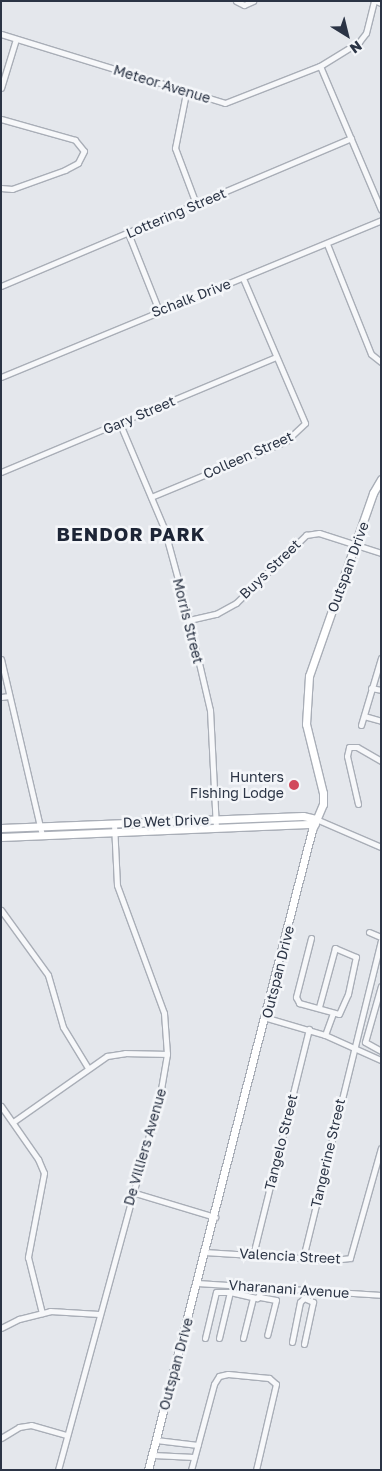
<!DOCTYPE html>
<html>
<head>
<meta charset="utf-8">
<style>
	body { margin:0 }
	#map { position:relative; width:382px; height:1471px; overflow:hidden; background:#e4e7ec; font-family:"Golos Text",sans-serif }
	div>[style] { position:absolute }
	.roads { filter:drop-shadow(1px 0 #a9aeb7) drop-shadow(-1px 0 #a9aeb7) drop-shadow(0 1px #a9aeb7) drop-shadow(0 -1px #a9aeb7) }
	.street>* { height:5px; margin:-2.5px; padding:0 2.5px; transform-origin:2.5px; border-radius:2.5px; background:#f7f8fa }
	.secondary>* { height:7px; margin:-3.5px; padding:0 3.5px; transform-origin:3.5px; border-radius:3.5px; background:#fff }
	.dots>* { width:14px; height:14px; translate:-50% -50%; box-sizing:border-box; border:2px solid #f4f6f9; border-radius:50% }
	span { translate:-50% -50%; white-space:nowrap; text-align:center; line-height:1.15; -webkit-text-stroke:5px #f4f6f9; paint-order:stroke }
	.street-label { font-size:14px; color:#2b3445 }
	.poi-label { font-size:14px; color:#2b3445 }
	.right { translate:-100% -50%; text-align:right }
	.district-label { font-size:19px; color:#1d2536; font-weight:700; letter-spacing:1px }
	.frame { position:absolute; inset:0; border:2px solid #2b3445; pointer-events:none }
	.north { position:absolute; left:322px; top:10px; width:50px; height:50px; -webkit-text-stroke:4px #f4f6f9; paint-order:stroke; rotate:144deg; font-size:14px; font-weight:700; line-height:20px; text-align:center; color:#2b3445 }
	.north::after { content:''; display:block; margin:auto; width:18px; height:22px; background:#2b3445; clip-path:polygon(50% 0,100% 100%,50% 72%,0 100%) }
</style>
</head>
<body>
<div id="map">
	<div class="roads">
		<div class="street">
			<div style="left:236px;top:1px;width:9px;rotate:27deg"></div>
			<div style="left:244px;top:5px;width:10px;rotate:-24deg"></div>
			<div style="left:376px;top:1px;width:5px;rotate:22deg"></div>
			<div style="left:1px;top:34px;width:234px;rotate:17.1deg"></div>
			<div style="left:225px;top:103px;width:102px;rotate:-21.3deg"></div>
			<div style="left:320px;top:66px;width:46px;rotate:-31.6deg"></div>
			<div style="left:359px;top:42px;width:11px;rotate:-52deg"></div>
			<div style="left:366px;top:33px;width:33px;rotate:-76deg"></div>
			<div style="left:320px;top:66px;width:156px;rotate:67deg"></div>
			<div style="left:1px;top:88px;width:51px;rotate:-73deg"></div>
			<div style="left:186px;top:93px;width:56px;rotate:101.3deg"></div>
			<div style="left:175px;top:148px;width:60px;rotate:69.4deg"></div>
			<div style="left:1px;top:119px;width:77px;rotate:15.8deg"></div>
			<div style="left:75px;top:140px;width:14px;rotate:51deg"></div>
			<div style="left:84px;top:151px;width:13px;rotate:117deg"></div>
			<div style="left:78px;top:163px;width:15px;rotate:152deg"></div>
			<div style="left:65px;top:170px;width:56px;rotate:160.3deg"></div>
			<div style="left:12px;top:189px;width:11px;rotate:-175deg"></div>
			<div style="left:128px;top:233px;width:84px;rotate:68.3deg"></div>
			<div style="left:327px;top:244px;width:118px;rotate:68.2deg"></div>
			<div style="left:371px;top:354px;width:13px;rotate:39deg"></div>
			<div style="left:1px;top:286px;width:380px;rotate:-22.9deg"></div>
			<div style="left:1px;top:377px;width:411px;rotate:-22.4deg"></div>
			<div style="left:120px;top:424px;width:113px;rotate:67.1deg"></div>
			<div style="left:164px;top:528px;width:95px;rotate:74.8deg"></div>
			<div style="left:189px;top:620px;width:92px;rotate:76.9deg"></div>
			<div style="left:210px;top:710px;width:118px;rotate:87.1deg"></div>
			<div style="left:1px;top:472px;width:298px;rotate:-22.7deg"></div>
			<div style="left:151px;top:497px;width:146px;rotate:-22.5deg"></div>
			<div style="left:286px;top:441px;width:26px;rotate:-43deg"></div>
			<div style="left:305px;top:423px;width:158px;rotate:-113.2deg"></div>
			<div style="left:189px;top:620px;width:28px;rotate:-13deg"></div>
			<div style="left:216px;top:614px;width:23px;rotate:-29deg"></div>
			<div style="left:236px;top:603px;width:98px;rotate:-44.2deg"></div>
			<div style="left:306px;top:535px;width:13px;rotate:-9deg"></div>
			<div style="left:319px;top:533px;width:65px;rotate:17.9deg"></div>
			<div style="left:1px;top:659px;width:181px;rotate:76.9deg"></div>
			<div style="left:371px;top:688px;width:10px;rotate:11deg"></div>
			<div style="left:1px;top:697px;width:8px;rotate:-7deg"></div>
			<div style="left:364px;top:716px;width:18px;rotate:16deg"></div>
			<div style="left:361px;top:725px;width:70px;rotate:-73.4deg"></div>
			<div style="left:358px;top:804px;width:49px;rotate:-102.9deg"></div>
			<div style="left:347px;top:756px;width:9px;rotate:-77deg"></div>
			<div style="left:349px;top:747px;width:8px"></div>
			<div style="left:357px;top:747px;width:28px;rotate:30deg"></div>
			<div style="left:316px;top:819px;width:71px;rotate:23.3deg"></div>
			<div style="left:1px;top:910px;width:80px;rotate:54.1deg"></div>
			<div style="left:48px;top:975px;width:54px;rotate:73.9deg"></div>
			<div style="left:63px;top:1027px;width:48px;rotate:58.6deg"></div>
			<div style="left:369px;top:932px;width:13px;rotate:23deg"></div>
			<div style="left:311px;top:938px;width:61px;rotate:104.3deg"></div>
			<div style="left:296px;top:997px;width:7px;rotate:63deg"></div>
			<div style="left:299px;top:1003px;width:41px;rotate:15.4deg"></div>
			<div style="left:339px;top:1014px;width:22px;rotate:-66deg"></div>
			<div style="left:348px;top:994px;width:38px;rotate:-78deg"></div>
			<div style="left:356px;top:957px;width:23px;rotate:-157deg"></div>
			<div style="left:335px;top:948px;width:61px;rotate:105.2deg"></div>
			<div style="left:381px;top:986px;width:58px;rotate:105.9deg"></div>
			<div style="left:365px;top:1042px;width:18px;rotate:29deg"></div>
			<div style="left:267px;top:1018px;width:60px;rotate:16.3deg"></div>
			<div style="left:325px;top:1035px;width:61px;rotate:24.1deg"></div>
			<div style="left:325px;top:1035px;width:23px;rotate:-70deg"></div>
			<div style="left:1px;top:1106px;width:65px;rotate:55.1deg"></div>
			<div style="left:38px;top:1159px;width:15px;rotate:67deg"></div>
			<div style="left:44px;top:1173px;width:86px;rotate:100.8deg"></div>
			<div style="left:28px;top:1257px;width:58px;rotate:76deg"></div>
			<div style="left:13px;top:1122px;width:115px;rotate:-35.1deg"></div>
			<div style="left:107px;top:1056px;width:18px;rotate:-9deg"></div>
			<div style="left:125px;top:1053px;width:42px;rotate:1.4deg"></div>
			<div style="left:132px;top:1192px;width:87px;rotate:16.8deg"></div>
			<div style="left:204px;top:1252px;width:128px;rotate:3.6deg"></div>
			<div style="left:332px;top:1260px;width:18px;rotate:-6deg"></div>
			<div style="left:350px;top:1258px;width:114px;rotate:-74.3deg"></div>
			<div style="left:253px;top:1255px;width:233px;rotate:-76.1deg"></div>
			<div style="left:303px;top:1258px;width:327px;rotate:-76.2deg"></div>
			<div style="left:197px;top:1283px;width:184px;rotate:3.7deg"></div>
			<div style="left:260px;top:1297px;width:16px;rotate:11deg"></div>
			<div style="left:276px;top:1300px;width:36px;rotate:104deg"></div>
			<div style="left:1px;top:1328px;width:20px;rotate:-27deg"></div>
			<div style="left:19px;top:1319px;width:32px;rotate:-14deg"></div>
			<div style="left:50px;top:1311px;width:49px;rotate:3.5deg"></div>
			<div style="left:205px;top:1338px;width:47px;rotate:-76.6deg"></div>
			<div style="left:216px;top:1292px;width:14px"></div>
			<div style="left:219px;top:1338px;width:47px;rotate:-76.6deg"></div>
			<div style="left:230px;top:1292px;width:28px;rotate:13deg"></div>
			<div style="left:257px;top:1298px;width:13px;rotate:-58deg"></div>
			<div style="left:243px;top:1338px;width:41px;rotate:-76deg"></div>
			<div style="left:292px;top:1342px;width:41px;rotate:-78.7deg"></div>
			<div style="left:300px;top:1302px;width:6px;rotate:-45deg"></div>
			<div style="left:304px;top:1298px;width:10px;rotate:24deg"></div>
			<div style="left:313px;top:1302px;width:43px;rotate:102.1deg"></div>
			<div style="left:1px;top:1438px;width:21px;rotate:-31deg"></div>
			<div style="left:19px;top:1427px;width:12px;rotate:-9deg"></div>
			<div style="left:31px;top:1425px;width:37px;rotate:16deg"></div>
			<div style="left:156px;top:1440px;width:42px;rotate:6.8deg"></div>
			<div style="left:153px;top:1455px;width:41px;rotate:2.8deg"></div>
			<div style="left:58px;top:1470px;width:389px;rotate:-74.8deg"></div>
			<div style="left:160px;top:1095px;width:42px;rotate:-80.3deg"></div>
			<div style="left:167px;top:1054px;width:41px;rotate:-94.2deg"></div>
			<div style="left:164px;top:1013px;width:136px;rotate:-110.2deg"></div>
			<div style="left:117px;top:885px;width:61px;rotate:-92.8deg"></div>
			<div style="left:191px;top:1470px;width:89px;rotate:-75deg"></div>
			<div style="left:214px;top:1384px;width:9px;rotate:-58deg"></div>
			<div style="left:219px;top:1376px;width:9px;rotate:-13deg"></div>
			<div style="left:228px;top:1374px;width:41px;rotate:5.6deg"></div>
			<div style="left:269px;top:1378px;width:9px;rotate:41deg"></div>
			<div style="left:276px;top:1384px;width:88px;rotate:103.1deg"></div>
		</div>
		<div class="secondary">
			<div style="left:1px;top:828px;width:302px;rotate:-2.3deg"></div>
			<div style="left:303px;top:816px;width:13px;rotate:13deg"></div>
			<div style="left:1px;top:837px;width:314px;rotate:-2.4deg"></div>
			<div style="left:148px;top:1470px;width:661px;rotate:-75.63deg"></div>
			<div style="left:312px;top:830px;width:28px;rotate:-67deg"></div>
			<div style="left:323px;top:804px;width:11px;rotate:-90deg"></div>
			<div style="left:323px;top:793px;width:71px;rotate:-103.8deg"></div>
			<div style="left:306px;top:724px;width:48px;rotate:-86.4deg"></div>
			<div style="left:309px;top:676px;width:194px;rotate:-70.7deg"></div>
			<div style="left:373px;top:493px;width:16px;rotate:-60deg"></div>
		</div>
	</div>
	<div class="dots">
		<div style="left:294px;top:785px;background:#d1495b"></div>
	</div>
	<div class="street-label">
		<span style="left:162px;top:84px;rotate:17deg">Meteor Avenue</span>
		<span style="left:176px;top:213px;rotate:-23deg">Lottering Street</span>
		<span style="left:191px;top:298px;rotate:-21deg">Schalk Drive</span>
		<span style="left:139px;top:415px;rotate:-23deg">Gary Street</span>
		<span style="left:248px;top:455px;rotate:-24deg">Colleen Street</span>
		<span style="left:348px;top:567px;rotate:-70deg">Outspan Drive</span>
		<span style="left:270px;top:569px;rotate:-44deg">Buys Street</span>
		<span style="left:188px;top:621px;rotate:76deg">Morris Street</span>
		<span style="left:166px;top:821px;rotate:-2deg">De Wet Drive</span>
		<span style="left:278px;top:972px;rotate:-76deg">Outspan Drive</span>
		<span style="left:281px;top:1142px;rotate:-76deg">Tangelo Street</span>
		<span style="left:145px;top:1147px;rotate:-74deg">De Villiers Avenue</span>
		<span style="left:328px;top:1153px;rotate:-77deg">Tangerine Street</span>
		<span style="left:290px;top:1256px;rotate:3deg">Valencia Street</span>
		<span style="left:289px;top:1289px;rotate:4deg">Vharanani Avenue</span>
		<span style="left:176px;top:1364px;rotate:-75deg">Outspan Drive</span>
	</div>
	<div class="poi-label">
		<span class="right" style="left:284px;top:785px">Hunters<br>Fishing Lodge</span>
	</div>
	<div class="district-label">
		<span style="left:131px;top:534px">BENDOR PARK</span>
	</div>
	<div class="frame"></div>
	<div class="north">N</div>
</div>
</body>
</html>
